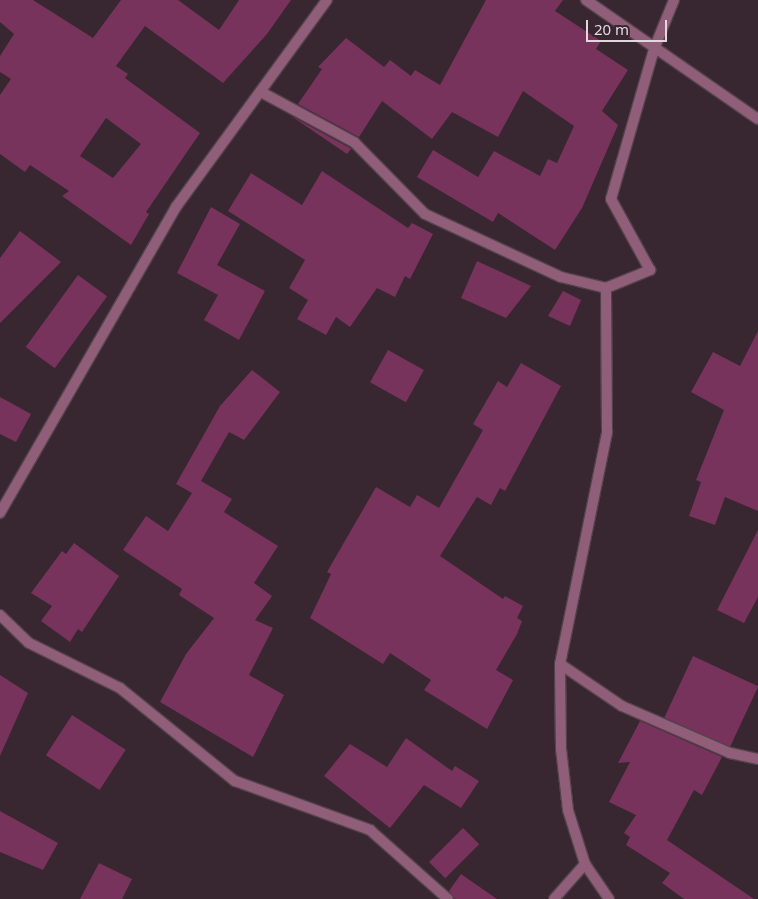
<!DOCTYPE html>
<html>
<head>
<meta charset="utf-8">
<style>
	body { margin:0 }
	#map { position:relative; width:758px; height:899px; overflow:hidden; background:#382630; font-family:"Noto Sans",sans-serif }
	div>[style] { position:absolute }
	.building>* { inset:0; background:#77335b; transform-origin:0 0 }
	.roads { filter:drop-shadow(1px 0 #53424c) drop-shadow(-1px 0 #53424c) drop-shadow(0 1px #53424c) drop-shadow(0 -1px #53424c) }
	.street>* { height:10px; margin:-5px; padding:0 5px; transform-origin:5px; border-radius:5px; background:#905e79 }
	span { translate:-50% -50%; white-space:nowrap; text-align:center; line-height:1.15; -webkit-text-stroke:5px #382630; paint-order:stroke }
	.scale { position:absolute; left:586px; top:20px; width:81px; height:22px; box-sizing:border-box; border:2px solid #e3d7dd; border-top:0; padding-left:6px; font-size:15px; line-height:18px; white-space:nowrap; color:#e3d7dd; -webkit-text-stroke:4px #382630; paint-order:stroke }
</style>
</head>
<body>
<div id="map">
	<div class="building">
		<div style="clip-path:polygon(evenodd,0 0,33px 0,93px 38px,121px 0,178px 0,219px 30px,239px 0,291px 0,267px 34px,223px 83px,145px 26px,116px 66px,128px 74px,125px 78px,200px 133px,146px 212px,149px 214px,131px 245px,62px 196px,69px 191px,30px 165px,25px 172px,0 154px,0 95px,11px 79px,0 72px,0 56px,14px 34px,0 22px,0 0,106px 118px,141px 144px,113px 178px,80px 156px,106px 118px)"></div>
		<div style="clip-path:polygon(486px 0,563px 0,555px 11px,601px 41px,596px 49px,628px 70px,602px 111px,618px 125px,582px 208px,555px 250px,498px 213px,493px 222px,417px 177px,433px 150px,478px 177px,494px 151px,540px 176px,548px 159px,557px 163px,574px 126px,523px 91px,498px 137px,452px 112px,432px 139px,382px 101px,359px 137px,298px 104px,322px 69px,318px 67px,346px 38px,384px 67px,390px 60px,411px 76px,415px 70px,440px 85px)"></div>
		<div style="clip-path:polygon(291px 116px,350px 148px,351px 149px,347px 154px)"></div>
		<div style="clip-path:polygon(322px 171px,408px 228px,412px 223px,433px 234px,410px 279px,405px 276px,395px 297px,377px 288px,350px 327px,336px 317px,326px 335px,297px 319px,308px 300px,289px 288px,305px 260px,228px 211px,251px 173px,302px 205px)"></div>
		<div style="clip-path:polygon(211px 207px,240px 224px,217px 265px,265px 291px,239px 340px,204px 320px,218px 295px,177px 273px)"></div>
		<div style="clip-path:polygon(20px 231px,61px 262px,0 323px,0 258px)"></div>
		<div style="clip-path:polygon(477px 261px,531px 286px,506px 318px,461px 298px)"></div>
		<div style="left:78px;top:275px;width:36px;height:89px;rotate:36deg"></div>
		<div style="clip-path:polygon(563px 291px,581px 300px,570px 326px,548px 316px)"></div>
		<div style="clip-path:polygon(758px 331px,758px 511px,725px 497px,715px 525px,689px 516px,701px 482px,696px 480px,724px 410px,691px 392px,713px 352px,740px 366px)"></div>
		<div style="left:388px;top:350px;width:41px;height:37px;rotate:29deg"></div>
		<div style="clip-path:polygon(521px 363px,561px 386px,505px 491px,500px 488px,491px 505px,477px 497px,440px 556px,503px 599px,505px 596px,523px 606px,517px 618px,522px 621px,517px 634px,496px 670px,513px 680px,487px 729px,424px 690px,431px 680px,390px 653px,383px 664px,310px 618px,331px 574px,327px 572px,376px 487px,410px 507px,417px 495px,439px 508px,483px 430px,473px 424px,498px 381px,507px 387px)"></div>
		<div style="clip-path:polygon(252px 370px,280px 392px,244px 440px,229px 432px,201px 481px,232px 499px,224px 512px,278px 546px,254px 583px,272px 596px,255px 620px,273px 628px,249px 675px,284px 695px,253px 757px,160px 702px,186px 654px,214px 618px,179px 595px,182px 589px,123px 550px,146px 516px,168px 531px,192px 493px,176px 484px,220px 406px)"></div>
		<div style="clip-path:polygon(0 397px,31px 414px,16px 442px,0 434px)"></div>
		<div style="clip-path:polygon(758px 530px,758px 597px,744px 623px,717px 610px)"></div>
		<div style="clip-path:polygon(74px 543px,119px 576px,82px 632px,78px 629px,70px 642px,41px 621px,52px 606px,31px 593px,62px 551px,66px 554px)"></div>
		<div style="left:693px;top:656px;width:72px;height:68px;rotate:25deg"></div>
		<div style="clip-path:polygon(0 675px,28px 693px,0 756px)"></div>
		<div style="left:72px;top:715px;width:64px;height:48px;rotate:33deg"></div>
		<div style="clip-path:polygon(640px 721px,722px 757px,702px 795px,694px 790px,667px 840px,754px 899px,684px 899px,662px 883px,670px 873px,626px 845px,630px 837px,624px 833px,636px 815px,609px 802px,630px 762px,618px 763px)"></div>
		<div style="clip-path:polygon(406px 738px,452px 771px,455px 766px,479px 781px,461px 808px,424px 785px,390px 828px,324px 776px,350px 744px,387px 767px)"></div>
		<div style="clip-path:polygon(0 811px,58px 843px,43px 870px,0 852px)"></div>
		<div style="left:463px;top:828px;width:23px;height:48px;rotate:45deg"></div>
		<div style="clip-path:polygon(99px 863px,132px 879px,122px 899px,80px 899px)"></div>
		<div style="clip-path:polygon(461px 874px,497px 899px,455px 899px,449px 891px)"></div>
	</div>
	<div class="roads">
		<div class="street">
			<div style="left:586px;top:0;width:209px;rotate:34.7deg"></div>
			<div style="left:261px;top:92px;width:106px;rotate:28.3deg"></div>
			<div style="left:354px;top:142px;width:101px;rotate:45.4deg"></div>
			<div style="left:425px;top:214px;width:150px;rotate:24.9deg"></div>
			<div style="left:561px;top:277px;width:46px;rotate:13.7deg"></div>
			<div style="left:0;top:513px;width:353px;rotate:-60.1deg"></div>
			<div style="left:176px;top:207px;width:256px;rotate:-53.9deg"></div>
			<div style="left:0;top:615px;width:40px;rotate:44deg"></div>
			<div style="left:29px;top:643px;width:102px;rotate:26.3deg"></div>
			<div style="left:120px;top:688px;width:148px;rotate:39deg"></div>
			<div style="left:235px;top:781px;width:144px;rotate:19.9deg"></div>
			<div style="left:370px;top:830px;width:104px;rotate:41.5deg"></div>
			<div style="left:560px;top:664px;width:75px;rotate:34.1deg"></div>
			<div style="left:622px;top:706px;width:118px;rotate:23.5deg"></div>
			<div style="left:730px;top:753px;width:29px;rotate:12deg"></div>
			<div style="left:554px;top:899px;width:47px;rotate:-48.5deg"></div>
			<div style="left:609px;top:899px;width:42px;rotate:-124.4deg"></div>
			<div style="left:585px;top:864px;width:57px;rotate:-107.5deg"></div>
			<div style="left:568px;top:810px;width:61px;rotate:-96.5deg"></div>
			<div style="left:561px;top:749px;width:85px;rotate:-90.7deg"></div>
			<div style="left:560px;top:664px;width:237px;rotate:-78.5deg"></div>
			<div style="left:607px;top:432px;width:144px;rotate:-90.4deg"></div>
			<div style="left:606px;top:288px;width:48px;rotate:-22.2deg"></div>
			<div style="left:650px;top:270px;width:81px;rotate:-118.8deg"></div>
			<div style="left:611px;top:199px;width:156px;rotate:-74deg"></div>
			<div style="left:654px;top:49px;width:53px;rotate:-67.8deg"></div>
		</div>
	</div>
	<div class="scale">20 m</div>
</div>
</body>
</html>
